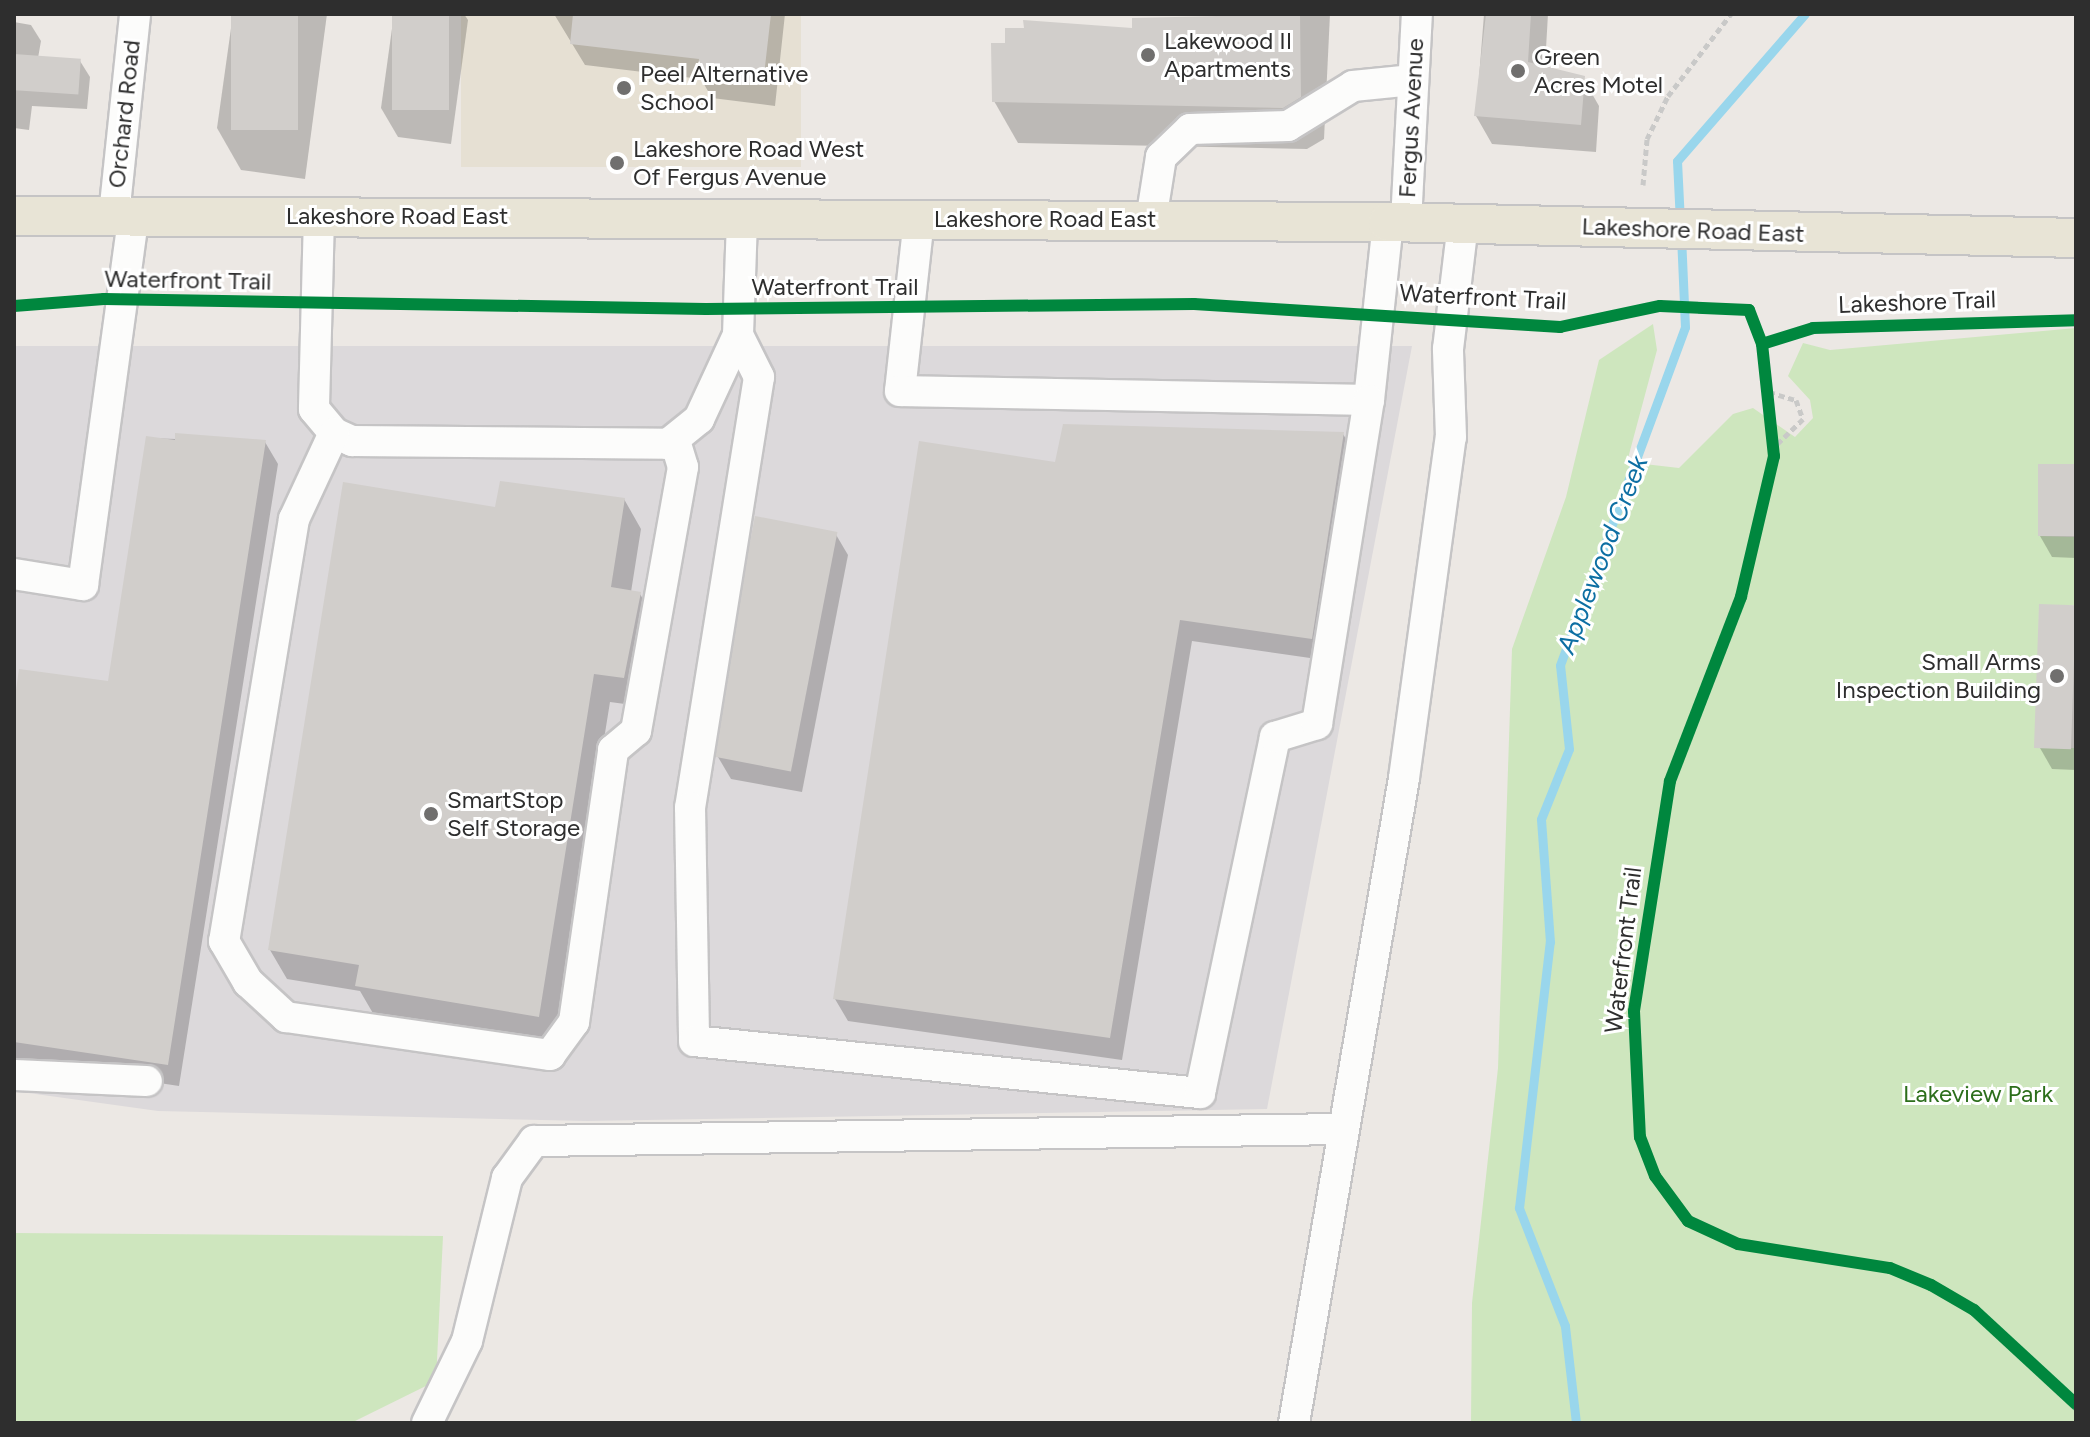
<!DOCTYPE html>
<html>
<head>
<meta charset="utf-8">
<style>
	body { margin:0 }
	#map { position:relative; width:2090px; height:1437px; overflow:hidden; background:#ece8e4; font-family:Figtree,sans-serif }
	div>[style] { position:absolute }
	.industrial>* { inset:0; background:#dcd9db }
	.education>* { inset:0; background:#e6e0d3; transform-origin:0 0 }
	.green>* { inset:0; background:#cee6be }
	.shadow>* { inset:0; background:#0003 }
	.stream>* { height:9px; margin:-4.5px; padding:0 4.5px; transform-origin:4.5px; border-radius:4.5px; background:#99d6ec }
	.building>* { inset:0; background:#d1cecb; transform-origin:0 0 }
	.path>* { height:5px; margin-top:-2.5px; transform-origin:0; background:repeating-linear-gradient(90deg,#c9c9c8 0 6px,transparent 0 10px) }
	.roads { filter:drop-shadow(2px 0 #c5c4c5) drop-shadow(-2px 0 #c5c4c5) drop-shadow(0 2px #c5c4c5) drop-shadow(0 -2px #c5c4c5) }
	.minor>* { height:30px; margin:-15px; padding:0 15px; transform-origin:15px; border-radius:15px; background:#fcfcfb }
	.major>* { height:38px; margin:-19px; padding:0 19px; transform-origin:19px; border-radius:19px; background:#e8e4d6 }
	.cycleway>* { height:12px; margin:-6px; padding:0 6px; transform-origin:6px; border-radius:6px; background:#00873e }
	.dots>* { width:22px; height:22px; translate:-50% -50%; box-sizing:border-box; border:4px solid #fff; border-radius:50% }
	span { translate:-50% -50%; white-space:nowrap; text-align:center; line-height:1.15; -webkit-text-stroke:6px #fff; paint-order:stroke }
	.poi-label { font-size:24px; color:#2e2e2e }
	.left { translate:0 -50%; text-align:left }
	.right { translate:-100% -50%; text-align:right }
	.street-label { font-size:24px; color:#2e2e2e }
	.park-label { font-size:24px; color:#2c6e1b }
	.water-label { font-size:26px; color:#0d6fa3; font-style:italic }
	.frame { position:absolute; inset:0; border:16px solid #2e2e2e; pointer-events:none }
</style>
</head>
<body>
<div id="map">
	<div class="industrial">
		<div style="clip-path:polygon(14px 346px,1412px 346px,1267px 1109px,587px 1121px,158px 1111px,14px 1091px)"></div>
	</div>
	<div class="education">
		<div style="left:461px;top:14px;width:340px;height:153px"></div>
	</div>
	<div class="green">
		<div style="clip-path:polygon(1653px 324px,1657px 350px,1627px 462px,1679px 468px,1733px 414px,1753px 408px,1795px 437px,1813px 418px,1810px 400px,1788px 376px,1803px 343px,1830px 350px,2076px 328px,2076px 464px,2038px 464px,2038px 536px,2076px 537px,2076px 605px,2039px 605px,2038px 748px,2076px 748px,2076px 1423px,1471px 1423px,1472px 1303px,1498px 1068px,1512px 649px,1566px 497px,1599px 360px)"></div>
		<div style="clip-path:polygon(14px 1233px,443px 1236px,436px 1381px,351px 1423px,14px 1423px)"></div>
	</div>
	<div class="shadow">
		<div style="clip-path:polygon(233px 14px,327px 14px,305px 179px,241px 170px,217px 128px)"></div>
		<div style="clip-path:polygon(394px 14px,464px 14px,468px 20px,451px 144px,398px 137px,381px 108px)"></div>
		<div style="clip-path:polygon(554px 14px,785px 14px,775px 106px,712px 98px,701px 79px,585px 65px)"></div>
		<div style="clip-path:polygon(1231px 14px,1330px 14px,1324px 139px,1307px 149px,1018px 143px,994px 101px,1134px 30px)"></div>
		<div style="clip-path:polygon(1484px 14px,1548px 14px,1545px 66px,1583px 78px,1599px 106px,1596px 152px,1492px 144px,1476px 116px)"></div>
		<div style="clip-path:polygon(14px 22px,31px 25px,41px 41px,38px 58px,80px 61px,90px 77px,87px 109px,32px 106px,29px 130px,14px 128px)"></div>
		<div style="clip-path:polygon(1343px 434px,1356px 456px,1324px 660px,1192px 641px,1122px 1060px,848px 1021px,835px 999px)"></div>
		<div style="clip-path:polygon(147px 438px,265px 442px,278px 464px,179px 1086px,14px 1061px,14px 718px,109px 684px)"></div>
		<div style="clip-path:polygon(2076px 466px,2076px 558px,2052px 557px,2040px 536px)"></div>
		<div style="clip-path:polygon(624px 499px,641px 529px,631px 592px,640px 594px,657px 623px,640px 706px,610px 702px,555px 1045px,374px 1015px,360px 991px,287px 979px,270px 950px,497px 509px)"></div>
		<div style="clip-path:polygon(835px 533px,848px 555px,802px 792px,731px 779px,718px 757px)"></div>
		<div style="clip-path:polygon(2076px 607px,2076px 770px,2052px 769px,2040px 748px)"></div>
	</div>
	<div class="stream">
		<div style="left:1680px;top:222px;width:61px;rotate:-92.8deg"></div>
		<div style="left:1677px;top:161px;width:195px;rotate:-49deg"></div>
		<div style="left:1576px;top:1423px;width:98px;rotate:-96.5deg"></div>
		<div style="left:1565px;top:1326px;width:127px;rotate:-111.3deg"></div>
		<div style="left:1519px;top:1208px;width:268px;rotate:-83.4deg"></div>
		<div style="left:1550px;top:942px;width:123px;rotate:-94.2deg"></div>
		<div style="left:1541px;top:819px;width:75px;rotate:-68.2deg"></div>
		<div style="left:1569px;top:749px;width:84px;rotate:-96.1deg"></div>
		<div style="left:1560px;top:665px;width:360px;rotate:-69.7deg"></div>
		<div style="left:1685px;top:327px;width:90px;rotate:-92.5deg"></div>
	</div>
	<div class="building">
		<div style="left:231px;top:14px;width:67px;height:116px"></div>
		<div style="left:392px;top:14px;width:57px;height:96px"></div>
		<div style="clip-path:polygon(573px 14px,771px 14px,763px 84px,697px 77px,699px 59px,570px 44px)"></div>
		<div style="clip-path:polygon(1300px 14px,1301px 97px,1283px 108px,992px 102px,991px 43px,1005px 43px,1005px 28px,1024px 28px,1023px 20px,1132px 28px,1132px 18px)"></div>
		<div style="clip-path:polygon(1486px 14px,1531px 14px,1528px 62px,1585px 76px,1581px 125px,1474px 116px)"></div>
		<div style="left:14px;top:54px;width:67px;height:36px;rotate:4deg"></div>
		<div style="clip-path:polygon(1063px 424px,1344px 432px,1312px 639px,1180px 620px,1110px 1038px,833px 999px,919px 441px,1055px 462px)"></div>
		<div style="clip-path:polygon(175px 433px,266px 440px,168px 1065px,14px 1042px,14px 704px,19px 669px,108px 681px,146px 436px,175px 440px)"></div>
		<div style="left:2038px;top:464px;width:38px;height:72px"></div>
		<div style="clip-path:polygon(500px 481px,625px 498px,611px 587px,641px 592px,624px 678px,594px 674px,539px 1017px,355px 986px,359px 965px,268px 950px,343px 482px,495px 507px)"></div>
		<div style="left:755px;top:516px;width:84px;height:244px;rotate:11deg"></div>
		<div style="left:2039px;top:604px;width:37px;height:144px;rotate:2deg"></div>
	</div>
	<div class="path">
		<div style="left:1643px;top:185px;width:46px;rotate:-85deg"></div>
		<div style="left:1647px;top:139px;width:48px;rotate:-64deg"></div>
		<div style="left:1668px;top:96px;width:103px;rotate:-52.5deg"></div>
		<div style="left:1769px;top:392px;width:28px;rotate:17deg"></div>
		<div style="left:1796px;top:400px;width:20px;rotate:70deg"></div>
		<div style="left:1803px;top:419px;width:40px;rotate:136deg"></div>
	</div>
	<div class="roads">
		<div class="minor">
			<div style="left:114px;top:215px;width:202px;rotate:-84deg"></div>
			<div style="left:319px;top:216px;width:193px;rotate:91.5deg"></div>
			<div style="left:314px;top:409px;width:31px;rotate:50deg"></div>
			<div style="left:334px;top:433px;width:20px;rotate:24deg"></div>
			<div style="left:352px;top:441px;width:316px;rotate:0.5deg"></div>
			<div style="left:668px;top:444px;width:40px;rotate:-39deg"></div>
			<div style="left:699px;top:419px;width:93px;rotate:-65.1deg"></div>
			<div style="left:738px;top:335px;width:117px;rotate:-88deg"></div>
			<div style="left:919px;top:219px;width:173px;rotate:96.3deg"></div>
			<div style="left:900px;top:391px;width:469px;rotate:1.1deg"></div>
			<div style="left:1369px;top:400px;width:179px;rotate:-83.9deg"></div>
			<div style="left:1151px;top:220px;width:64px;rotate:-81deg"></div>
			<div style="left:1161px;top:157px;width:40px;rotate:-44deg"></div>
			<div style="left:1190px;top:129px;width:98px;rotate:-1.8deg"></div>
			<div style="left:1288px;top:126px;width:76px;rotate:-31.6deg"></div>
			<div style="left:1353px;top:86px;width:60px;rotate:-5.7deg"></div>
			<div style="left:1406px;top:222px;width:208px;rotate:-87deg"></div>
			<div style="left:738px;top:335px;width:47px;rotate:63.4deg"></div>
			<div style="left:759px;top:377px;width:436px;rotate:99.1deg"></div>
			<div style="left:690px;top:807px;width:234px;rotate:89deg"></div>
			<div style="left:694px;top:1041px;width:509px;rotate:5.87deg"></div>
			<div style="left:1200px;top:1093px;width:364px;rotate:-78.1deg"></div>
			<div style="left:1275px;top:737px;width:44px;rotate:-17.2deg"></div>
			<div style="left:1317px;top:724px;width:328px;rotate:-80.9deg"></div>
			<div style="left:334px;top:433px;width:95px;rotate:114.9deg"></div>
			<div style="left:294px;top:519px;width:428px;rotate:99.4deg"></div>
			<div style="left:224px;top:941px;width:48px;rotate:59.7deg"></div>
			<div style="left:248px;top:982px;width:52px;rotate:42.6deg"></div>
			<div style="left:286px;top:1017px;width:267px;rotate:8.2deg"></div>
			<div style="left:550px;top:1055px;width:41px;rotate:-54deg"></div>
			<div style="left:574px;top:1022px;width:275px;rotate:-81.8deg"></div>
			<div style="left:613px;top:750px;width:30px;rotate:-40deg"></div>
			<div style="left:636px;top:731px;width:268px;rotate:-79.9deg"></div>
			<div style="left:683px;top:467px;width:27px;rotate:-107deg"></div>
			<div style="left:14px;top:574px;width:70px;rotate:9.1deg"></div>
			<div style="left:83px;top:585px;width:373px;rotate:-82.2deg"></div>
			<div style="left:14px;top:1075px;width:133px;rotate:2.6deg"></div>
			<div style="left:427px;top:1423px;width:91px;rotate:-64deg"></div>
			<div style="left:467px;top:1341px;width:168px;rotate:-76.2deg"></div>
			<div style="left:507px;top:1178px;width:46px;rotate:-53.9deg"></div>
			<div style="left:534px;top:1141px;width:809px;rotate:-0.85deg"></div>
			<div style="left:1294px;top:1423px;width:654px;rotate:-80.32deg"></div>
			<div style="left:1404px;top:778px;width:344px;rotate:-82.2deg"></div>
			<div style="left:1451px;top:437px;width:88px;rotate:-92deg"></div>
			<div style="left:1448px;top:349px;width:126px;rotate:-83.2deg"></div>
		</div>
		<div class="major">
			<div style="left:14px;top:216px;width:1374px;rotate:0.25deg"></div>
			<div style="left:1388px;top:222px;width:688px;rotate:1.33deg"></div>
		</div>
	</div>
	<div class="cycleway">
		<div style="left:14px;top:306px;width:90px;rotate:-4.4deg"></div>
		<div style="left:104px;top:299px;width:602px;rotate:0.95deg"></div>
		<div style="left:706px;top:309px;width:488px;rotate:-0.6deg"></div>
		<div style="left:1194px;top:304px;width:367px;rotate:3.6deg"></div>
		<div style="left:1560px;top:327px;width:102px;rotate:-11.9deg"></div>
		<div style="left:1660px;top:306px;width:89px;rotate:2.6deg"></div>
		<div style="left:1749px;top:310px;width:36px;rotate:69deg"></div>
		<div style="left:1762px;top:344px;width:113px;rotate:83.9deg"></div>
		<div style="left:1774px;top:456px;width:145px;rotate:103.2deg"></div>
		<div style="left:1741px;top:597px;width:197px;rotate:111.1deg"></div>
		<div style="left:1670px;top:781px;width:233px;rotate:98.9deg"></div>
		<div style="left:1634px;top:1011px;width:126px;rotate:87.3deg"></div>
		<div style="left:1640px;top:1137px;width:42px;rotate:69deg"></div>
		<div style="left:1655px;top:1176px;width:56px;rotate:53.7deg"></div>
		<div style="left:1688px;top:1221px;width:55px;rotate:24.7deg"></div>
		<div style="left:1738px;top:1244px;width:154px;rotate:9deg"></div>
		<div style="left:1890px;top:1268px;width:44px;rotate:22.5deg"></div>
		<div style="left:1931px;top:1285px;width:50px;rotate:30.2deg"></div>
		<div style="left:1974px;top:1310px;width:139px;rotate:42.7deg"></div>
		<div style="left:1762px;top:344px;width:53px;rotate:-17.4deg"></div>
		<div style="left:1813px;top:328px;width:263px;rotate:-1.7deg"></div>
	</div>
	<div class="dots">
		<div style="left:1148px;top:55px;background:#706f6e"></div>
		<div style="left:1518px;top:71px;background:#706f6e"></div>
		<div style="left:624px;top:88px;background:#706f6e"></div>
		<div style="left:617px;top:163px;background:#706f6e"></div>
		<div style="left:2057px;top:676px;background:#706f6e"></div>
		<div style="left:431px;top:814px;background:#706f6e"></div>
	</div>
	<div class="poi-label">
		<span class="left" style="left:1164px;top:55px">Lakewood II<br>Apartments</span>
		<span class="left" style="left:1534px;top:71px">Green<br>Acres Motel</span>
		<span class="left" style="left:640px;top:88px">Peel Alternative<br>School</span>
		<span class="left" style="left:633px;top:163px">Lakeshore Road West<br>Of Fergus Avenue</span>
		<span class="right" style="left:2041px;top:676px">Small Arms<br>Inspection Building</span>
		<span class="left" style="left:447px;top:814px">SmartStop<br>Self Storage</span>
	</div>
	<div class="street-label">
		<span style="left:124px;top:114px;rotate:-84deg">Orchard Road</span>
		<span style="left:1411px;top:118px;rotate:-87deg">Fergus Avenue</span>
		<span style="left:397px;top:216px">Lakeshore Road East</span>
		<span style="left:1045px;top:219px">Lakeshore Road East</span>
		<span style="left:1693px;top:230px;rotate:2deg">Lakeshore Road East</span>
		<span style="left:188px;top:280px;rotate:1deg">Waterfront Trail</span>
		<span style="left:835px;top:287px">Waterfront Trail</span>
		<span style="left:1483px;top:297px;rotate:3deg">Waterfront Trail</span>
		<span style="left:1917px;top:302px;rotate:-2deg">Lakeshore Trail</span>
		<span style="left:1623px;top:950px;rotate:-83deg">Waterfront Trail</span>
	</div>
	<div class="park-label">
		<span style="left:1978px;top:1094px">Lakeview Park</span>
	</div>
	<div class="water-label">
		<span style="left:1603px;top:555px;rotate:-69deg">Applewood Creek</span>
	</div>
	<div class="frame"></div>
</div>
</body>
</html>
